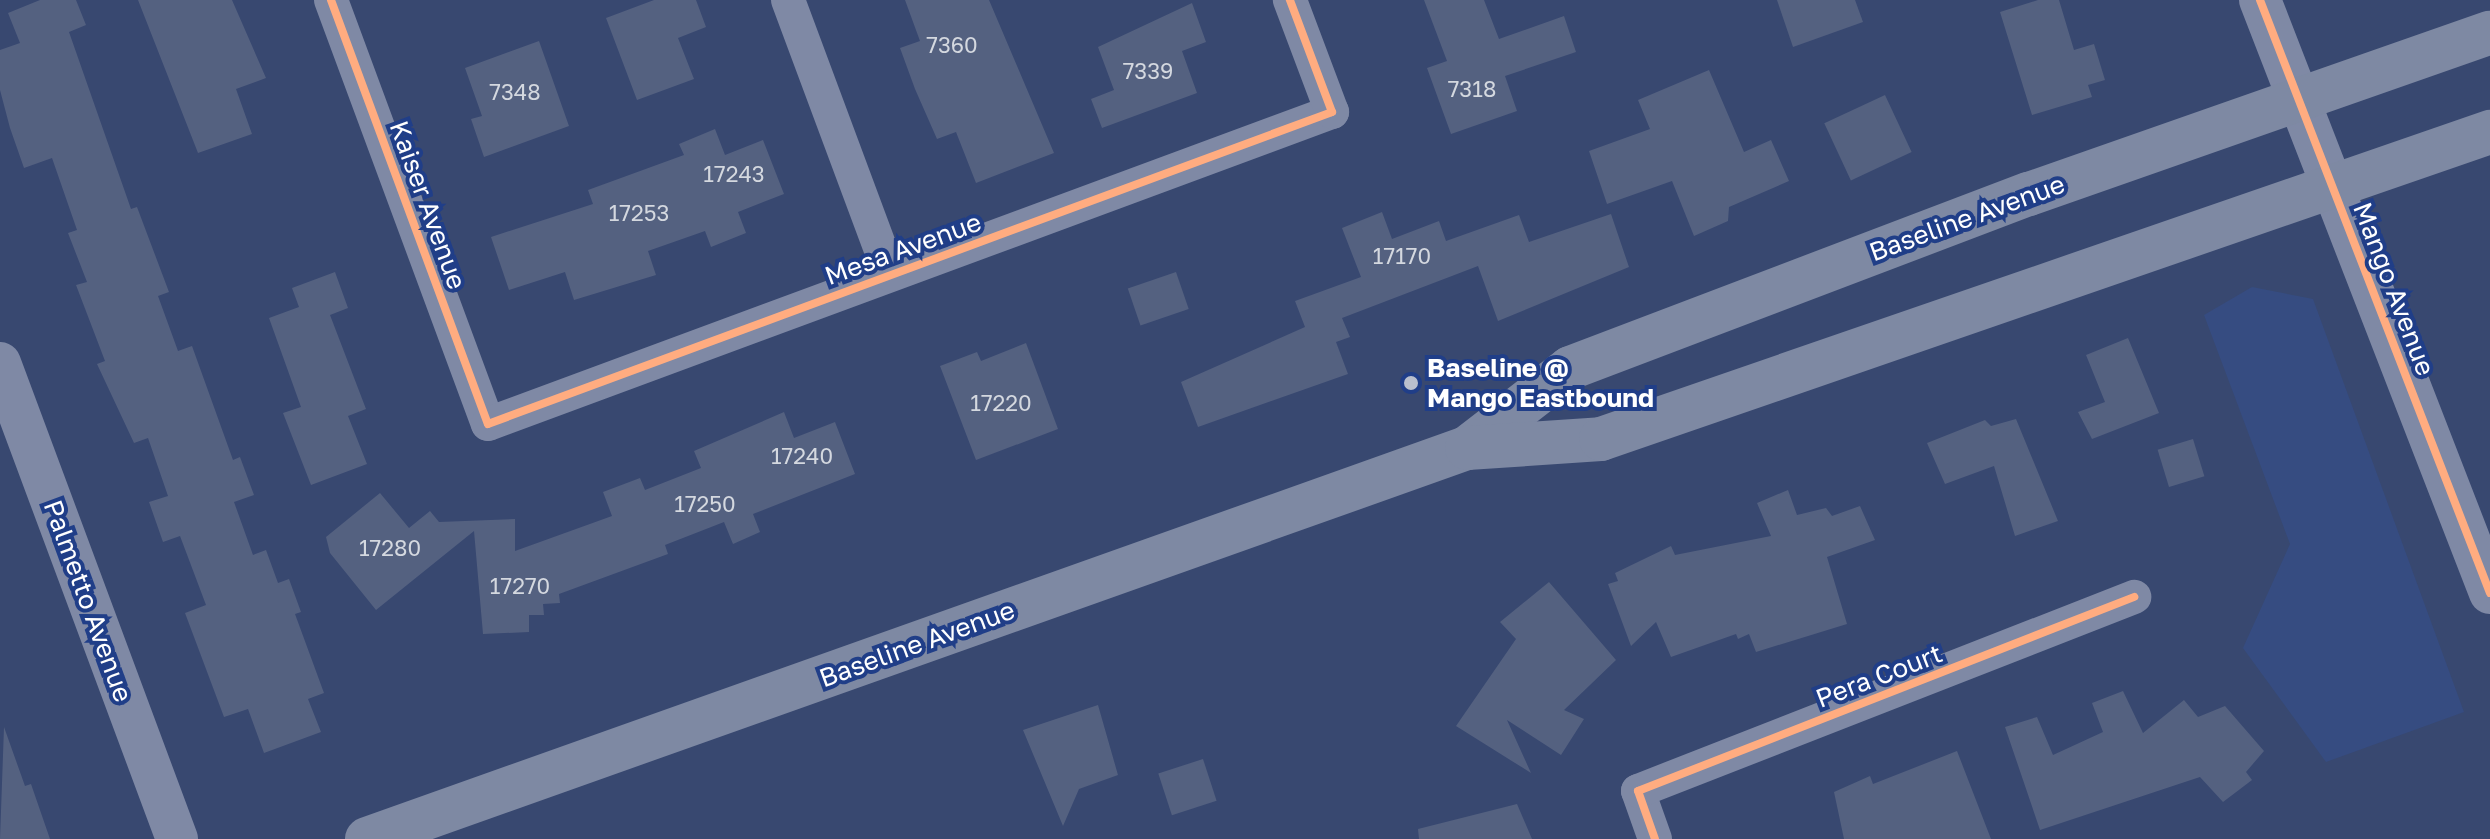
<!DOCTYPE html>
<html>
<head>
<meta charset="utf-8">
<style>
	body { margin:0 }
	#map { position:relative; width:2490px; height:839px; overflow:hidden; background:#384870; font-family:"Golos Text",sans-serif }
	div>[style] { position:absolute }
	.water>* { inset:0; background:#364c81 }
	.building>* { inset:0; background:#546180; transform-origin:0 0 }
	.minor>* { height:34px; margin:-17px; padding:0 17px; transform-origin:17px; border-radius:17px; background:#7f89a5 }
	.tertiary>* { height:42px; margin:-21px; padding:0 21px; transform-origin:21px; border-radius:21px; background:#7f89a5 }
	.primary>* { height:44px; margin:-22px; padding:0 22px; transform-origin:22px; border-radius:22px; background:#7e89a3 }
	.cycleway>* { height:8px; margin:-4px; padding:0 4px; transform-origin:4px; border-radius:4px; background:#ffac80 }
	.dots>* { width:22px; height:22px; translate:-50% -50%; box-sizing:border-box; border:4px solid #203e88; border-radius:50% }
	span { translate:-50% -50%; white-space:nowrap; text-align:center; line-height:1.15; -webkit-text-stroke:8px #203e88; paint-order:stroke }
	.number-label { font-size:22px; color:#d4d8df }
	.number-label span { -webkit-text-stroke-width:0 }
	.street-label { font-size:26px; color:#fff }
	.poi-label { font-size:26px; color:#fff; font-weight:700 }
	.left { translate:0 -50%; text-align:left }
</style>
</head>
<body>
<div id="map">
	<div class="water">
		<div style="clip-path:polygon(2252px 287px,2313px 299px,2464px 712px,2326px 762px,2243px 648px,2290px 544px,2204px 315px)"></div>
	</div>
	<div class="building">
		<div style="clip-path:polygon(40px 0,76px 0,86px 25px,69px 32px,131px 209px,137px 207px,169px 292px,158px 296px,178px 351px,192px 346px,233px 460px,240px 457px,254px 495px,234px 502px,253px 555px,266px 550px,278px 583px,289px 579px,301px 612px,295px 614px,324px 693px,308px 699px,321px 732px,264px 753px,248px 709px,224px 717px,185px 613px,206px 605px,180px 536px,163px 542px,149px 502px,168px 496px,148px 438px,134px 443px,97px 364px,105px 361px,76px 285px,87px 282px,68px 233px,77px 230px,52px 158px,24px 168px,10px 128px,0 90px,0 50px,20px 43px,8px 13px)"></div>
		<div style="clip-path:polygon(138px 0,232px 0,266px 78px,236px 89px,252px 134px,198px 153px)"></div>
		<div style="clip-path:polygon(654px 0,696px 0,706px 27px,678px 38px,694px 79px,637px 100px,606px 18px)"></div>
		<div style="clip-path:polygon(905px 0,989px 0,1054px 153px,976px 183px,956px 132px,937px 139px,915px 89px,900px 48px,920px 41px)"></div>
		<div style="clip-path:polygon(1424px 0,1484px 0,1499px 39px,1564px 16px,1576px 52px,1505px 76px,1517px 111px,1451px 134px,1427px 68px,1447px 61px)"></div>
		<div style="clip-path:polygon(1777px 0,1855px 0,1863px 22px,1793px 47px)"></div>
		<div style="clip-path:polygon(2038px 0,2059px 0,2074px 50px,2094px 44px,2105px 80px,2088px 85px,2092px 97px,2032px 115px,2000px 12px)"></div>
		<div style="clip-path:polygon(1192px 3px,1206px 42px,1182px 51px,1197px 93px,1102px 128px,1091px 99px,1114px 90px,1098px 47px)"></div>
		<div style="clip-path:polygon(539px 41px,569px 126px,484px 157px,471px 119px,482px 116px,465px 68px)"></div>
		<div style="clip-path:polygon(1709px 70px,1744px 152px,1771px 140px,1789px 181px,1729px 207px,1728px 221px,1694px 236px,1672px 181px,1607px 204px,1589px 151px,1650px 129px,1638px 100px)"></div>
		<div style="left:1885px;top:95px;width:63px;height:67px;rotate:65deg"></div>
		<div style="clip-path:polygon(715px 129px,725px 155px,763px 140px,784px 194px,738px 212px,746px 233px,711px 247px,705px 231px,648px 251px,656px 275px,574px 300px,565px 272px,509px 290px,491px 237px,593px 204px,588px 190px,684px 155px,679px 144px)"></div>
		<div style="clip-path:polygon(1382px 212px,1392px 239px,1439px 221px,1446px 241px,1519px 215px,1529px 242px,1611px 214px,1629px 267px,1498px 321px,1478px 266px,1342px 318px,1350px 337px,1336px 342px,1348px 374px,1198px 427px,1181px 382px,1305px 327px,1295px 301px,1361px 277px,1342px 228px)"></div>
		<div style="clip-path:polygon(335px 272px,348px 308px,330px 315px,366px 409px,348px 416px,367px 464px,311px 485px,283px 413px,301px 407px,269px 318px,299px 307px,292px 288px)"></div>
		<div style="left:1176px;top:272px;width:39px;height:51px;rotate:71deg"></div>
		<div style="clip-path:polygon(2128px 338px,2159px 413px,2092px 439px,2078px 412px,2105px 402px,2086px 355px)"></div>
		<div style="clip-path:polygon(1026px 343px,1058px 429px,976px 460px,940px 366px,977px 352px,981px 361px)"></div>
		<div style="clip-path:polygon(784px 412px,794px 438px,835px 422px,855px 474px,753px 514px,760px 532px,733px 544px,724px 522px,665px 545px,668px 554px,559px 594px,560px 603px,543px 604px,544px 615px,529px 615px,529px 632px,483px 634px,474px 531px,376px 610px,330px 553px,326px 537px,380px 493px,409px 528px,430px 511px,439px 522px,515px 519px,515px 551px,612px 516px,603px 492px,640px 478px,645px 490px,701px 468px,694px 451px)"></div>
		<div style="clip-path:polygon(2016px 419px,2058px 521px,2015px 536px,1994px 466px,1945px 484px,1927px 443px,1985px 420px,1991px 426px)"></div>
		<div style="left:2193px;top:439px;width:39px;height:37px;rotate:73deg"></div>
		<div style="clip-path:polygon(1788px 490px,1797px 515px,1826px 508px,1832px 516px,1860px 506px,1875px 540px,1827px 557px,1847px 624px,1756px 652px,1749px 634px,1738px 639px,1736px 634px,1671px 657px,1656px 622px,1631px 646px,1608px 584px,1618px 581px,1615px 573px,1671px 546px,1675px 555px,1771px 536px,1757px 503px)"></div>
		<div style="clip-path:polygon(1549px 582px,1616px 660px,1564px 710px,1584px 719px,1561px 755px,1507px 720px,1531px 773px,1456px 726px,1516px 639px,1500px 622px)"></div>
		<div style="clip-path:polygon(2123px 691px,2143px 733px,2184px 700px,2198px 717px,2225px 706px,2264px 751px,2246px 772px,2252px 780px,2223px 802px,2200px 777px,2040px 830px,2005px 727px,2037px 717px,2053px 755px,2103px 732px,2092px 703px)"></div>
		<div style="clip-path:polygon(1098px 705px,1118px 775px,1079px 789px,1063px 826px,1023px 730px)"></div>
		<div style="clip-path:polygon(4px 727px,25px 786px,31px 784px,50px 839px,0 839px)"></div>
		<div style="clip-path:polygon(1957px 751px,1991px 839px,1844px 839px,1834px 792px,1870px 776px,1873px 784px)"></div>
		<div style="left:1203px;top:759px;width:44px;height:47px;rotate:72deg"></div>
		<div style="clip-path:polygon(1517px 804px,1532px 839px,1419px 839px,1418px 829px)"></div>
	</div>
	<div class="minor">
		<div style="left:331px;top:0;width:452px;rotate:69.7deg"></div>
		<div style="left:488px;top:424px;width:900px;rotate:-20.29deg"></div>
		<div style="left:1332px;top:112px;width:120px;rotate:-110.6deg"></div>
		<div style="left:788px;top:0;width:293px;rotate:69.6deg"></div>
		<div style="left:1655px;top:839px;width:51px;rotate:-109.5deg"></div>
		<div style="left:1638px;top:791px;width:533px;rotate:-21.36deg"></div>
	</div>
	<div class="tertiary">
		<div style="left:2260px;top:0;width:636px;rotate:68.8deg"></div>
		<div style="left:0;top:363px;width:508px;rotate:69.6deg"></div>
	</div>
	<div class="primary">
		<div style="left:1467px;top:448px;width:130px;rotate:-37.8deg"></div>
		<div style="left:1570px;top:368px;width:491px;rotate:-20.8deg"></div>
		<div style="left:2029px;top:194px;width:488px;rotate:-19.3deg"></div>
		<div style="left:367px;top:839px;width:1167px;rotate:-19.57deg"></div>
		<div style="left:1467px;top:448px;width:134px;rotate:-3.8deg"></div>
		<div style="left:1601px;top:439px;width:941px;rotate:-19.05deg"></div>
	</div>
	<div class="cycleway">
		<div style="left:331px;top:0;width:452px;rotate:69.7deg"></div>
		<div style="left:488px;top:424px;width:900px;rotate:-20.29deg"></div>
		<div style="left:1332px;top:112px;width:120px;rotate:-110.6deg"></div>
		<div style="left:2260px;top:0;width:636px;rotate:68.8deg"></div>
		<div style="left:1655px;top:839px;width:51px;rotate:-109.5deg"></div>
		<div style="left:1638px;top:791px;width:533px;rotate:-21.36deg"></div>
	</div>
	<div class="dots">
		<div style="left:1411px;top:383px;background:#b9bfcd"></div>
	</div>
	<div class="number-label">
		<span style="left:952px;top:45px">7360</span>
		<span style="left:1148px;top:71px">7339</span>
		<span style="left:1472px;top:89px">7318</span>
		<span style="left:515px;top:92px">7348</span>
		<span style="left:734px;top:174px">17243</span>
		<span style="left:639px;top:213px">17253</span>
		<span style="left:1402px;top:256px">17170</span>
		<span style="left:1001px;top:403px">17220</span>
		<span style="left:802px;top:456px">17240</span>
		<span style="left:705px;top:504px">17250</span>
		<span style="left:390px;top:548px">17280</span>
		<span style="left:520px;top:586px">17270</span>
	</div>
	<div class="street-label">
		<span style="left:428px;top:205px;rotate:70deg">Kaiser Avenue</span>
		<span style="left:1967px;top:218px;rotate:-20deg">Baseline Avenue</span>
		<span style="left:903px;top:249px;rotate:-20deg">Mesa Avenue</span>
		<span style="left:2394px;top:289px;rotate:69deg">Mango Avenue</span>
		<span style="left:88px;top:601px;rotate:70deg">Palmetto Avenue</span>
		<span style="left:917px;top:644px;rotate:-20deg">Baseline Avenue</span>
		<span style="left:1879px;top:676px;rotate:-21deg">Pera Court</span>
	</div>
	<div class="poi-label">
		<span class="left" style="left:1427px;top:383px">Baseline @<br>Mango Eastbound</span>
	</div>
</div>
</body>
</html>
